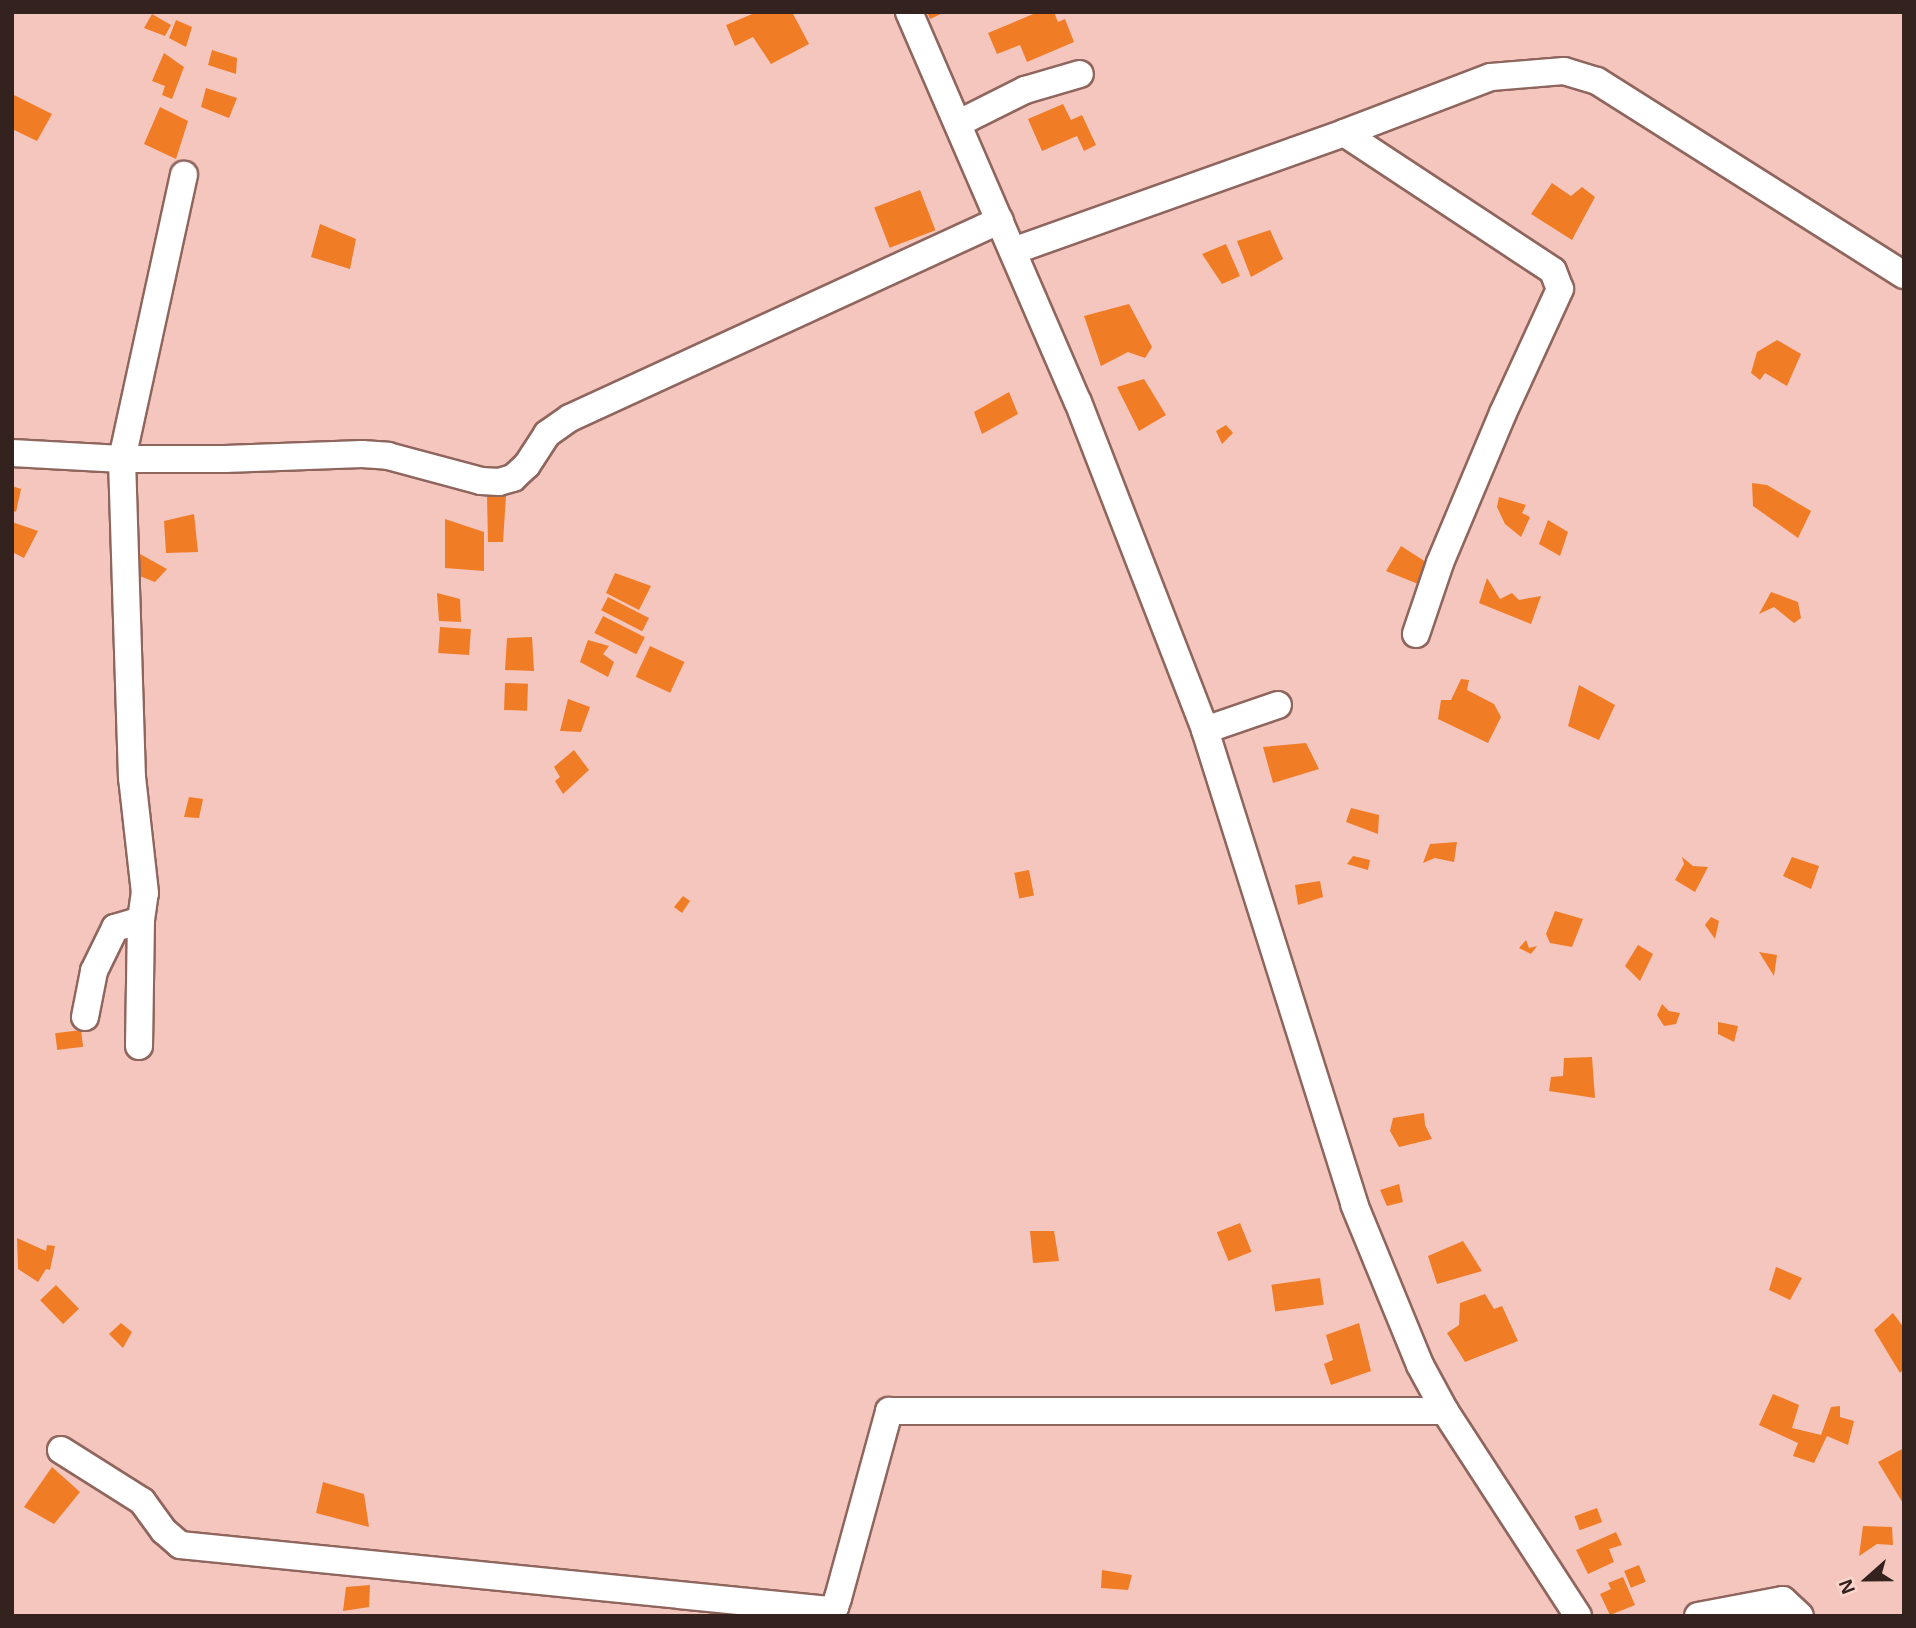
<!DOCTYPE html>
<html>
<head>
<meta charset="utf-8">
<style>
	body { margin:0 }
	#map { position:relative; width:1916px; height:1628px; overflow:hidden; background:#f5c6bd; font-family:Arial,sans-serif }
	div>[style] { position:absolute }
	.building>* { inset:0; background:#f07c26; transform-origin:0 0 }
	.roads { filter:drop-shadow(2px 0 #8f665e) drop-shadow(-2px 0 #8f665e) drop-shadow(0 2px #8f665e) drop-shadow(0 -2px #8f665e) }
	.minor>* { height:26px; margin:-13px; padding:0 13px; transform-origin:13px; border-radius:13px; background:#fff }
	span { translate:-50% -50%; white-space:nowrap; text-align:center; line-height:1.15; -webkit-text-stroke:5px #fcd6ce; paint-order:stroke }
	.frame { position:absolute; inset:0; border:14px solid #34221f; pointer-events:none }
	.north { position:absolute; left:1832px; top:1544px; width:70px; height:70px; -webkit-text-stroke:5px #fcd6ce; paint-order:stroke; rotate:249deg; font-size:19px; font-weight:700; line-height:28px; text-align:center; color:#34221f }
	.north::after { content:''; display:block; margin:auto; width:24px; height:32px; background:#34221f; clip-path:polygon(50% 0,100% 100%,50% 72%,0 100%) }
</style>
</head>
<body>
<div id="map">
	<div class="building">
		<div style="clip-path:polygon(757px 12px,792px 12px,809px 44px,771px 64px,753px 37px,735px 46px,726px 25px)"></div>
		<div style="clip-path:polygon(927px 12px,945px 12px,930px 19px)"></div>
		<div style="clip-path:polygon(1038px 12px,1054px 12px,1058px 22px,1065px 19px,1074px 42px,1027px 62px,1020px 45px,997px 54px,988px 33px)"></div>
		<div style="clip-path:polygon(152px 14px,171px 25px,165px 36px,144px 28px)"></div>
		<div style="clip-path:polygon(176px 20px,192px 27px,186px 47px,169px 38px)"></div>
		<div style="clip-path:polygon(212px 50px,237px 58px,236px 74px,208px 65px)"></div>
		<div style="clip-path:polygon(164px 53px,184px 67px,172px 99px,162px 95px,165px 86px,152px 81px)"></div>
		<div style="clip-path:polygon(206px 88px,237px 98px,229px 118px,201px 107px)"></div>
		<div style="clip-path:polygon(12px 94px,52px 114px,37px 141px,12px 129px)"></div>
		<div style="clip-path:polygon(1063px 104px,1071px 120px,1082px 115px,1096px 145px,1084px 151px,1077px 136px,1042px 151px,1028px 119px)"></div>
		<div style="clip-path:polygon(160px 107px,188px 121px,176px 159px,144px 144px)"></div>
		<div style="clip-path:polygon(1552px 183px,1571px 196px,1582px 187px,1595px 197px,1572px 240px,1531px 214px)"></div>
		<div style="left:920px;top:190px;width:43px;height:49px;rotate:69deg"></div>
		<div style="clip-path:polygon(320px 224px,356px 239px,350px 269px,311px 257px)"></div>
		<div style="clip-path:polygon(1270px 230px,1283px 259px,1251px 277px,1237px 241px)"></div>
		<div style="clip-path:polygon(1226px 244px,1240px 276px,1222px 284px,1202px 254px)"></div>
		<div style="clip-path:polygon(1129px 304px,1152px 347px,1145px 358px,1128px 352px,1101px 366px,1084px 316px)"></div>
		<div style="clip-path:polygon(1777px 340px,1801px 354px,1787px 386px,1765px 373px,1760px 380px,1751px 373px,1757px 352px)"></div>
		<div style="clip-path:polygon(1144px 379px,1166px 415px,1139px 431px,1117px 387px)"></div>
		<div style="clip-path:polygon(1009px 392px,1018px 414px,982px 434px,974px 412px)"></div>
		<div style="clip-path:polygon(1226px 425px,1233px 433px,1222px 444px,1216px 431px)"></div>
		<div style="clip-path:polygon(1752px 483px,1767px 485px,1811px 511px,1798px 538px,1753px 506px)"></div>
		<div style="clip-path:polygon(12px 486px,21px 489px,16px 512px,12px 510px)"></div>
		<div style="clip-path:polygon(487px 495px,506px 496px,503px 542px,488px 542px)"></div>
		<div style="clip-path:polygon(1499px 497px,1526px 505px,1522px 513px,1530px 517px,1521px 537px,1505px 524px,1497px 507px)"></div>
		<div style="clip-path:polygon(194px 514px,198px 552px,166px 553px,164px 521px)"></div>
		<div style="clip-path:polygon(445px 519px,484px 532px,484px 571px,445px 568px)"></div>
		<div style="clip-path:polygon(1548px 520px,1568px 532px,1560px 556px,1539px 544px)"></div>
		<div style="clip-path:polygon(12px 522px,38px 531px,24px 558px,12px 552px)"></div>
		<div style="clip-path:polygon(1401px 546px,1426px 562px,1418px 584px,1386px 571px)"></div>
		<div style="clip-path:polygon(131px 549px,167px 569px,155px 582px,129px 572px)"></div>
		<div style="clip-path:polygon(615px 573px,651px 586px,639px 610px,606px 593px)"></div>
		<div style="clip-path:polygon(1487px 578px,1500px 599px,1512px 593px,1519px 600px,1541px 596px,1531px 624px,1479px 603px)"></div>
		<div style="clip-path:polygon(1771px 592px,1798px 602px,1801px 618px,1794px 623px,1774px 607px,1759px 614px)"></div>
		<div style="clip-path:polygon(437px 593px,460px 599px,461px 622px,439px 621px)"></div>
		<div style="left:608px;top:597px;width:46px;height:15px;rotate:27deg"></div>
		<div style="left:603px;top:616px;width:47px;height:19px;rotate:27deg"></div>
		<div style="left:440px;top:627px;width:31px;height:26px;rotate:4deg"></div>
		<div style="clip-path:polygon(532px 637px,534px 671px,505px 670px,507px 638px)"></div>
		<div style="clip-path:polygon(588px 640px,609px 646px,603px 654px,614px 662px,608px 677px,580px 662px)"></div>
		<div style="left:650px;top:646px;width:38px;height:34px;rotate:25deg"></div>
		<div style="clip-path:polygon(1461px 679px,1469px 680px,1467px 690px,1494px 704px,1501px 717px,1488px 743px,1438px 719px,1441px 700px,1451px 700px)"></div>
		<div style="left:505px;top:683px;width:23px;height:27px;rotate:2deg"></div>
		<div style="clip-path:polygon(1579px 685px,1615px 705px,1599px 740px,1568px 726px)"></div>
		<div style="clip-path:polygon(568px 699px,590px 707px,581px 732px,560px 731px)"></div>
		<div style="clip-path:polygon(1306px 743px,1319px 769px,1273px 783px,1263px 747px)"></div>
		<div style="clip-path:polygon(574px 750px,589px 770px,563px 794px,555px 781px,560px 777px,554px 767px)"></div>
		<div style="clip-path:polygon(189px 797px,203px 799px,199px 818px,184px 817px)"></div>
		<div style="clip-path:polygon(1351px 808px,1379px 815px,1378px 834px,1346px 822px)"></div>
		<div style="clip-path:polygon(1457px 842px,1454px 862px,1435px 858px,1423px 863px,1430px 844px)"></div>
		<div style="clip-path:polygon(1353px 856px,1370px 860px,1368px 870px,1347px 864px)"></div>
		<div style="clip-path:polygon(1682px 857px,1693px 866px,1708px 867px,1695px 892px,1675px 880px,1684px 864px)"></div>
		<div style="clip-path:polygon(1792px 857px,1819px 866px,1811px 889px,1783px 876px)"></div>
		<div style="left:1029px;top:870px;width:26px;height:15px;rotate:79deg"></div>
		<div style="clip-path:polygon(1320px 881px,1323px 897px,1298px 905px,1295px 885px)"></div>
		<div style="clip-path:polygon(683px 896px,690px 901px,682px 913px,674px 907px)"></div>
		<div style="clip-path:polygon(1555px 911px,1583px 919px,1572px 947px,1550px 943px,1546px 934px)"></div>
		<div style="clip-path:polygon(1711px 917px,1719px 921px,1715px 939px,1705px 925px)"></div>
		<div style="clip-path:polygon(1526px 940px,1529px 948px,1537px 946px,1531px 954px,1519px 948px)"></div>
		<div style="clip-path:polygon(1638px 945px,1653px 954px,1640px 981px,1625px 966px)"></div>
		<div style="clip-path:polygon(1759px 952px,1777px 955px,1774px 976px)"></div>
		<div style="clip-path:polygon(1662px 1004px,1669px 1011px,1680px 1013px,1676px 1024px,1664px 1026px,1657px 1015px)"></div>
		<div style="clip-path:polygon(1718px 1022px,1738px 1026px,1734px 1042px,1718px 1034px)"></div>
		<div style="left:81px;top:1030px;width:17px;height:26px;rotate:83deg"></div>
		<div style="clip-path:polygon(1592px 1057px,1595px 1098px,1549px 1091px,1551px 1077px,1563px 1076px,1564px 1058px)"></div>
		<div style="clip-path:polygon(1424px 1113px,1425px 1125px,1432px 1139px,1399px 1147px,1390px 1131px,1393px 1118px)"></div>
		<div style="clip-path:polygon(1399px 1184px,1403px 1202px,1387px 1206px,1380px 1190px)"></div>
		<div style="left:1240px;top:1223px;width:31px;height:25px;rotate:68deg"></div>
		<div style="clip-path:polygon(1030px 1231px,1054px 1231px,1059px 1261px,1033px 1263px)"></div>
		<div style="clip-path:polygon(17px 1238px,46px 1251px,47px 1245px,55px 1246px,50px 1270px,46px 1269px,38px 1282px,18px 1269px)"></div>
		<div style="clip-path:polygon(1463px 1241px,1482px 1271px,1437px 1284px,1428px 1256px)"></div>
		<div style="clip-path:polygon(1776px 1267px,1802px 1278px,1790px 1300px,1769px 1290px)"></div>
		<div style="left:1320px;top:1278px;width:27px;height:49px;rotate:82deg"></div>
		<div style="left:56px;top:1285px;width:33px;height:22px;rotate:46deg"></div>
		<div style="clip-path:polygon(1485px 1294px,1494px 1309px,1502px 1306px,1518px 1341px,1465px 1362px,1447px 1333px,1459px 1325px,1460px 1303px)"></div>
		<div style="clip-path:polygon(1893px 1313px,1904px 1328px,1904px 1369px,1900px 1373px,1874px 1330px)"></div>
		<div style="clip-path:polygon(121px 1323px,132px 1332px,123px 1348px,109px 1334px)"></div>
		<div style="clip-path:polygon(1359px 1323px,1371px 1371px,1331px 1385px,1324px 1364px,1333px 1360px,1326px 1335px)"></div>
		<div style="clip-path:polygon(1773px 1394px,1799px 1405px,1792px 1428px,1821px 1435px,1831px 1407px,1840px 1406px,1840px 1417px,1854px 1421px,1848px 1445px,1827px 1436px,1814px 1463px,1793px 1456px,1798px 1443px,1759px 1425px)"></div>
		<div style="clip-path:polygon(1904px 1448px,1904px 1505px,1878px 1462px)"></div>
		<div style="clip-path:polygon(52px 1467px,80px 1492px,54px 1524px,24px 1507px)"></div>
		<div style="clip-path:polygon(323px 1482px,364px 1494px,369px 1527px,316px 1513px)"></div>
		<div style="left:1597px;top:1508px;width:15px;height:24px;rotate:70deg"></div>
		<div style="clip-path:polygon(1863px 1526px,1892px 1527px,1893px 1545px,1877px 1544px,1859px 1556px)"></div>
		<div style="clip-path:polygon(1616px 1532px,1622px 1545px,1609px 1549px,1614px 1562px,1588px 1574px,1576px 1550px)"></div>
		<div style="left:1639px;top:1565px;width:18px;height:16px;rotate:68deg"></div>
		<div style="clip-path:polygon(1102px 1570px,1132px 1575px,1128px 1590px,1101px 1588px)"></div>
		<div style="clip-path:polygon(1623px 1577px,1635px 1605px,1610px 1615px,1600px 1594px,1611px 1589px,1608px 1583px)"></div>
		<div style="clip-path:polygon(370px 1585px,369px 1607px,343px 1611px,346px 1587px)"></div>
	</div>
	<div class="roads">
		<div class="minor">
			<div style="left:909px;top:12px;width:425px;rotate:66.6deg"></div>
			<div style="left:1078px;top:402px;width:352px;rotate:68.8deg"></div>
			<div style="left:1205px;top:730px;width:497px;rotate:72.5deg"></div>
			<div style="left:1354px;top:1204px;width:174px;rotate:67.7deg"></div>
			<div style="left:1420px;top:1365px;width:52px;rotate:61.5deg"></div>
			<div style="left:1445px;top:1411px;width:244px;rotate:57deg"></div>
			<div style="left:959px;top:123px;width:74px;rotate:-26.6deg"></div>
			<div style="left:1025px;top:90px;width:57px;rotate:-16.2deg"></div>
			<div style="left:1344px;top:133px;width:250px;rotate:33.4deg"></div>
			<div style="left:1553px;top:271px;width:19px;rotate:69deg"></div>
			<div style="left:1560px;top:289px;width:136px;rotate:114.7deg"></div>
			<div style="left:1503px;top:413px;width:163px;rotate:112.8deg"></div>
			<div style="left:1440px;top:563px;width:75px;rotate:108.7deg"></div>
			<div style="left:1013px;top:251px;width:351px;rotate:-19.6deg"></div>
			<div style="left:1344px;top:133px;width:157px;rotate:-20.9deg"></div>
			<div style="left:1491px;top:77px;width:73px;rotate:-4.7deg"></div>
			<div style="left:1564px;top:71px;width:34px;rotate:17deg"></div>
			<div style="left:1597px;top:81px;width:363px;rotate:32.3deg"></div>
			<div style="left:12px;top:453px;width:110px;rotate:3.1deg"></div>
			<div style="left:122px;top:459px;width:103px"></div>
			<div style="left:225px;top:459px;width:137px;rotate:-2.1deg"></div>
			<div style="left:362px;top:454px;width:26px;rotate:4deg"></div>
			<div style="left:388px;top:456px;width:96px;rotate:15deg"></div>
			<div style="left:481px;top:481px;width:18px;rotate:3deg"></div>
			<div style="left:499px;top:482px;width:15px;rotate:-16deg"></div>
			<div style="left:513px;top:478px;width:19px;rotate:-43deg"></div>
			<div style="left:527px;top:465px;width:37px;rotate:-57deg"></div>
			<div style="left:547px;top:434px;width:28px;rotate:-35deg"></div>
			<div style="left:570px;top:418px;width:473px;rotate:-24.7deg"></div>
			<div style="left:1205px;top:730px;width:77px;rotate:-18.9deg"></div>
			<div style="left:85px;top:1017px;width:47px;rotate:-78.9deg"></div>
			<div style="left:94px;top:971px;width:48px;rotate:-64deg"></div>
			<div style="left:115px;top:928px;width:27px;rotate:-17deg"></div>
			<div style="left:139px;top:1046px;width:126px;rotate:-89.1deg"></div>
			<div style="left:141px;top:920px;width:27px;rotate:-82deg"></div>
			<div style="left:145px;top:893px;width:116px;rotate:-96.4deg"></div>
			<div style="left:132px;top:778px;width:319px;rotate:-91.8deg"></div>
			<div style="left:122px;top:459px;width:291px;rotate:-77.7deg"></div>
			<div style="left:61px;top:1450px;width:96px;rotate:32.2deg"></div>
			<div style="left:142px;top:1501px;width:37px;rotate:54deg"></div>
			<div style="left:164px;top:1531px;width:21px;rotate:41deg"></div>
			<div style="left:180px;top:1545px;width:652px;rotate:5.72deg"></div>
			<div style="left:829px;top:1610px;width:7px;rotate:-27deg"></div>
			<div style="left:835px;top:1607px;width:9px;rotate:-72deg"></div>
			<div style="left:838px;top:1598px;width:194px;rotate:-74.7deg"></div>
			<div style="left:889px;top:1411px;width:556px"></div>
			<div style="left:1698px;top:1616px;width:86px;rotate:-10.7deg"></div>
			<div style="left:1783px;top:1600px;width:23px;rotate:43deg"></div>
		</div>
	</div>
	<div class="frame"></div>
	<div class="north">N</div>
</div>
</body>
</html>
